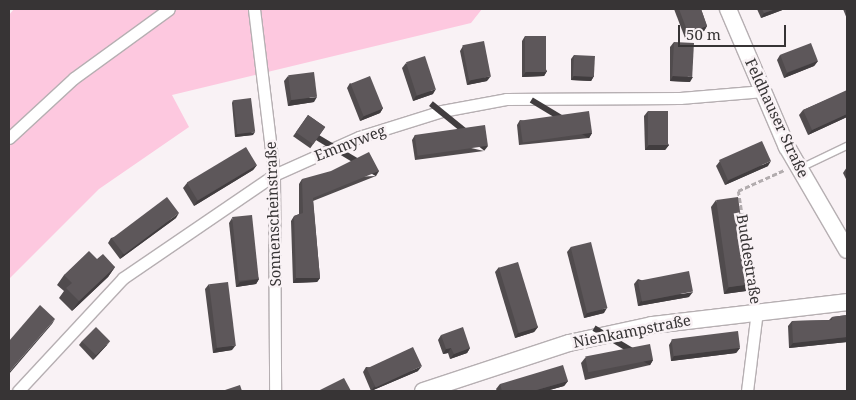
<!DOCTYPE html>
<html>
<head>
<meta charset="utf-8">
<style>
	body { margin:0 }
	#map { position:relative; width:856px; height:400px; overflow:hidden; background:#f9f2f5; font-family:"Noto Serif",serif }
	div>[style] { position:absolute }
	.green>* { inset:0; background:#fdc8df }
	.path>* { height:2.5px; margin-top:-1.25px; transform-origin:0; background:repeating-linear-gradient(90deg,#b2acae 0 5px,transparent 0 7.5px) }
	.roads { filter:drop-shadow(1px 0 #b6afb2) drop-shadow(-1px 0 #b6afb2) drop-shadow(0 1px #b6afb2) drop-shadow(0 -1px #b6afb2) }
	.lane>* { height:5.5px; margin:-2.75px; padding:0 2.75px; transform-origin:2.75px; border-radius:2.75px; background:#fff }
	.street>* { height:11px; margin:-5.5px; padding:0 5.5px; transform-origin:5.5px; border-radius:5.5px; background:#fff }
	.secondary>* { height:16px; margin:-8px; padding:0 8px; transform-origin:8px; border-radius:8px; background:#fff }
	.wall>* { inset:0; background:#504b4d; transform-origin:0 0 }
	.shaded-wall>* { inset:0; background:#413d3f; transform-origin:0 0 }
	.building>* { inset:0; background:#5d575a; transform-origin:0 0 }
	span { translate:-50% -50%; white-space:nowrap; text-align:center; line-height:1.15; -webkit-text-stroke:5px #f9f2f5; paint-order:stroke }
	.street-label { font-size:15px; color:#373435 }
	.frame { position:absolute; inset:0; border:10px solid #373435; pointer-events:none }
	.scale { position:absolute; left:678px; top:25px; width:108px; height:22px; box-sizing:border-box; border:2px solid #373435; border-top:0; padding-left:6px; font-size:15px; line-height:18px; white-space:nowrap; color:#373435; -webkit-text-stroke:4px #f9f2f5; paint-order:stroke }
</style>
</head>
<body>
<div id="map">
	<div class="green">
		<div style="clip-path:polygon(14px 9px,482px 9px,471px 23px,172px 95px,189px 127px,99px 189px,9px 279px,9px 15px)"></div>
	</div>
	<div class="path">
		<div style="left:755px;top:299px;width:109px;rotate:-98.9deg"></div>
		<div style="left:738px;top:191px;width:51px;rotate:-24.5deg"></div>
	</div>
	<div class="roads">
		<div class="lane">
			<div style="left:801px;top:168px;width:51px;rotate:-25.6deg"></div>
		</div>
		<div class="street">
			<div style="left:254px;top:9px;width:167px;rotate:83.1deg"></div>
			<div style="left:274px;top:175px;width:216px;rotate:89.7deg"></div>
			<div style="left:9px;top:138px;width:88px;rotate:-42.7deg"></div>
			<div style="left:74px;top:78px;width:117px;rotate:-36deg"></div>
			<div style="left:18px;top:391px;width:154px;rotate:-47.1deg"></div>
			<div style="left:123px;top:278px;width:183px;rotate:-34.3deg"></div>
			<div style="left:274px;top:175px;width:93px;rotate:-24.1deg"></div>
			<div style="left:359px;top:137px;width:87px;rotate:-17.4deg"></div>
			<div style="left:442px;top:111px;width:65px;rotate:-10.6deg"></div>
			<div style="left:506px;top:99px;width:174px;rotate:-0.3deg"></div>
			<div style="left:680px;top:98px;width:84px;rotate:-4.8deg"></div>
			<div style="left:747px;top:391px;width:81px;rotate:-82.9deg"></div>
		</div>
		<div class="secondary">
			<div style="left:728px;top:9px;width:150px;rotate:66.9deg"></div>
			<div style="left:787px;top:147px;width:119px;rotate:59.8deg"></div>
			<div style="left:423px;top:391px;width:154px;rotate:-18.2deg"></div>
			<div style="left:569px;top:343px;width:85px;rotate:-12.2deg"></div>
			<div style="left:652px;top:325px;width:196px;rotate:-6.7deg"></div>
		</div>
	</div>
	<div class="wall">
		<div style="clip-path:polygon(674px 9px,701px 9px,707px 26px,704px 31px,685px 38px)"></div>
		<div style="clip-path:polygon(757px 9px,785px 9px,761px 18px)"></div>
		<div style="clip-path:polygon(843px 9px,847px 9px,847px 19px)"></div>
		<div style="clip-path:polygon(525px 36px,547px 71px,544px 76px,522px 77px,522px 41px)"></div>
		<div style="clip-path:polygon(674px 42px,690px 82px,670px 81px,670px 47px)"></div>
		<div style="clip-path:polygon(463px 46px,487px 81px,467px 85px,460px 51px)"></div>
		<div style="clip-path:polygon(574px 55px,594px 76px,591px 81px,571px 80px,571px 59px)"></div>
		<div style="clip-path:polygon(780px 55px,818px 61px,814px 66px,784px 78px,777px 60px)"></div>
		<div style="clip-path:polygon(406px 63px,433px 94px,413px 101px,402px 68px)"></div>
		<div style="clip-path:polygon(288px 76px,314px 102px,288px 106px,284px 81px)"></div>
		<div style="clip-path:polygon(350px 83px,383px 108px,380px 113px,360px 121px,347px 88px)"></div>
		<div style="clip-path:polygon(847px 91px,847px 117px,808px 135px,799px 115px,803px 110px)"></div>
		<div style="clip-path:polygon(233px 100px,253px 135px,235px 137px,232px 103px)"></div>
		<div style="clip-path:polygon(648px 111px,669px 145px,665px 150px,645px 150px,644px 116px)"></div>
		<div style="left:308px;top:115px;width:21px;height:26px;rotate:35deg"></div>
		<div style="clip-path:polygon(520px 120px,592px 133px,589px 138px,519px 145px,517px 125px)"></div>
		<div style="clip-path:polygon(415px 135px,484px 151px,415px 160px,412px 140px)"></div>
		<div style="clip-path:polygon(720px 161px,768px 166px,725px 185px,716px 166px)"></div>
		<div style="clip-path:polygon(257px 165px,253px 170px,194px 206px,183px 188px,187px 183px)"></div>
		<div style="clip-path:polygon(847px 167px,847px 181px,843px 173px)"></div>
		<div style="clip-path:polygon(376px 176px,313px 201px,320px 278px,317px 282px,293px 283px,291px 221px,294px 216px,299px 214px,299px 184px,302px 179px)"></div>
		<div style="clip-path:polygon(716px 200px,751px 284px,746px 291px,724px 294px,711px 207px)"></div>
		<div style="clip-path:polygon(176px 218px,120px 259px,108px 243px,111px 238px)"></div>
		<div style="clip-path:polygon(232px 218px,259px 279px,256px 284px,236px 287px,229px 223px)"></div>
		<div style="clip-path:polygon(571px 247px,604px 313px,584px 318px,567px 252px)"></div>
		<div style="clip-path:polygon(97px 259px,115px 267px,108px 277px,72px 311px,59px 298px,64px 291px,57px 285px,64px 275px)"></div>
		<div style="clip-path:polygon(499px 267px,538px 327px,534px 332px,515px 338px,495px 272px)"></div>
		<div style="clip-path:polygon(638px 279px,689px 297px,638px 306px,634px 284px)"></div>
		<div style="clip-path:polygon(209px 284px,232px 350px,213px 353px,205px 289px)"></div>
		<div style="clip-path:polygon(847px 315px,847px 342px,789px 348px,788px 326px,792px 321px,829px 320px,832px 317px)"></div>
		<div style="clip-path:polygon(441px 335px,470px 348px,467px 353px,450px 359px,448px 353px,443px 354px,438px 340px)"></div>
		<div style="clip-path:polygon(672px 340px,740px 348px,736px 353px,671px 361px,669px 345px)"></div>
		<div style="clip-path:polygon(82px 341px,107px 345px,93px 360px,79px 345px)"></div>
		<div style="clip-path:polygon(585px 358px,653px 360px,650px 365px,585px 380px,581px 363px)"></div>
		<div style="clip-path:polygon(366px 367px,418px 371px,371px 391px,363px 372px)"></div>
		<div style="clip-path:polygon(568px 381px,564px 386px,546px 391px,497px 391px,496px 389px,500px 384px)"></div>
	</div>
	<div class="shaded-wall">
		<div style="clip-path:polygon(776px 9px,785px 9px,761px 18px,764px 13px)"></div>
		<div style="clip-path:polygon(707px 26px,704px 31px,685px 38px,688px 33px)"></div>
		<div style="clip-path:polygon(818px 61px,814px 66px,784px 78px,787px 73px)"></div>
		<div style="clip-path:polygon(547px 71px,544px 76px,522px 77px,526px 72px)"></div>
		<div style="clip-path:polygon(491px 76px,487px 81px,467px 85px,471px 80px)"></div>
		<div style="clip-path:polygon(574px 76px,594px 76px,591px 81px,571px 80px)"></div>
		<div style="clip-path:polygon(673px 76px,693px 77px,690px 82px,670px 81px)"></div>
		<div style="clip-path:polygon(436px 89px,433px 94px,413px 101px,416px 96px)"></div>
		<div style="clip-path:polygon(317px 97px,314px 102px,288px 106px,291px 100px)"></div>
		<div style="clip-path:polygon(383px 108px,380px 113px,360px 121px,364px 116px)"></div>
		<div style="clip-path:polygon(847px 114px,847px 117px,808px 135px,812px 130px)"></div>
		<div style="clip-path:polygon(255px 132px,253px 135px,235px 137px,237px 134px)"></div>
		<div style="left:592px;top:133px;width:6px;height:69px;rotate:121deg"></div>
		<div style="clip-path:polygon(649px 145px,669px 145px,665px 150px,645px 150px)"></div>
		<div style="left:488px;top:146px;width:6px;height:71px;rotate:129deg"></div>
		<div style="clip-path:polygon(771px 161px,768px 166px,725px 185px,729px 180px)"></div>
		<div style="clip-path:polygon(257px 165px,253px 170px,194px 206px,197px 201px)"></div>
		<div style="left:379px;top:171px;width:6px;height:71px;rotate:121deg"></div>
		<div style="clip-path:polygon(179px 213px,176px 218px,120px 259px,123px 254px)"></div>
		<div style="clip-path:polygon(115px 267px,108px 277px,72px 311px,79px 301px)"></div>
		<div style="clip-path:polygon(296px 278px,320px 278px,317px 282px,293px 283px)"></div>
		<div style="clip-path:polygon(259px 279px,256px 284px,236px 287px,240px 282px)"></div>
		<div style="clip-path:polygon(751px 284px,746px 291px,724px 294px,729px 287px)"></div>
		<div style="clip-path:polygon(693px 292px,689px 297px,638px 306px,641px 301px)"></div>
		<div style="clip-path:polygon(607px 308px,604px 313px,584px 318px,587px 313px)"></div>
		<div style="clip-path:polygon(55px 319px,52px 324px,9px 374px,10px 371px)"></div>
		<div style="clip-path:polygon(538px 327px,534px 332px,515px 338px,518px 333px)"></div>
		<div style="clip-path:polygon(847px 337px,847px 342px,789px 348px,793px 343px)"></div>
		<div style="clip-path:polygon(110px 341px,107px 345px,93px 360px,96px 355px)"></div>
		<div style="clip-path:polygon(236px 345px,232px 350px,213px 353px,216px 348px)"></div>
		<div style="clip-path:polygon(451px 348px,448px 353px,443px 354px,446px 349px)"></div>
		<div style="clip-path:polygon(470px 348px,467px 353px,450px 359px,454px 354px)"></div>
		<div style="clip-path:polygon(740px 348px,736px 353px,671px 361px,674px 356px)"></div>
		<div style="left:653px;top:360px;width:6px;height:67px;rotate:121deg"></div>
		<div style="clip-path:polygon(422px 366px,418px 371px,371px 391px,374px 387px)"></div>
		<div style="clip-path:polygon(568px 381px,564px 386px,546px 391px,533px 391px)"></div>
	</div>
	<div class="building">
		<div style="clip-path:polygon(679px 9px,701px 9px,707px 26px,688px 33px)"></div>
		<div style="clip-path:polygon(762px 9px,776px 9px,764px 13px)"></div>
		<div style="left:525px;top:36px;width:21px;height:36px"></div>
		<div style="left:484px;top:41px;width:36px;height:22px;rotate:79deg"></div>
		<div style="left:674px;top:42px;width:20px;height:34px;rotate:3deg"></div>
		<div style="left:811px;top:43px;width:19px;height:33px;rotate:69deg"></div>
		<div style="left:574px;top:55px;width:21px;height:21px;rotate:3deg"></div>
		<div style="left:425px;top:56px;width:35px;height:20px;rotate:72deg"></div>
		<div style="left:314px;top:72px;width:25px;height:26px;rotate:83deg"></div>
		<div style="left:370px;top:76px;width:35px;height:21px;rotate:68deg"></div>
		<div style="clip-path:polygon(847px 90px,847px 114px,812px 130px,803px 110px)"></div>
		<div style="left:251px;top:98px;width:34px;height:18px;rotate:83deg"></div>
		<div style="left:589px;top:111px;width:22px;height:70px;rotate:82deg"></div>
		<div style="left:648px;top:111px;width:20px;height:34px"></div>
		<div style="left:308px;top:115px;width:21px;height:21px;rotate:35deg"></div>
		<div style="left:485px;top:125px;width:21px;height:71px;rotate:82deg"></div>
		<div style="left:762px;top:141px;width:22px;height:47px;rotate:66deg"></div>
		<div style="left:246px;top:147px;width:21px;height:69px;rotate:59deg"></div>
		<div style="clip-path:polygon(369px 152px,379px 171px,313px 198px,320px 278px,296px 278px,294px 216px,303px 213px,302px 179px,331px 171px)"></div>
		<div style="left:167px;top:197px;width:20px;height:69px;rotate:53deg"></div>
		<div style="left:738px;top:197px;width:88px;height:22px;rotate:82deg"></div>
		<div style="left:252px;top:215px;width:64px;height:20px;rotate:84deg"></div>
		<div style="left:591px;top:242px;width:68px;height:21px;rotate:76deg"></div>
		<div style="clip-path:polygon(89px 251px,97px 259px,103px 254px,115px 267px,79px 301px,66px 288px,72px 283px,64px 275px)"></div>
		<div style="left:518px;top:262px;width:68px;height:20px;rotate:73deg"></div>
		<div style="left:689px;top:271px;width:21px;height:52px;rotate:79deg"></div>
		<div style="left:228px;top:282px;width:64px;height:19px;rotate:83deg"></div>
		<div style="clip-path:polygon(40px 305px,55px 319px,10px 371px,9px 370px,9px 341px)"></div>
		<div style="clip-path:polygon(847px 315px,847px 337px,793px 343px,792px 321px,832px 320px,832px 317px)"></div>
		<div style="left:96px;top:327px;width:20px;height:20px;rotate:45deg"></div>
		<div style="clip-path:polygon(463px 327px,470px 348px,454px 354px,451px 348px,446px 349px,441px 335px)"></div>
		<div style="left:738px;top:331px;width:17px;height:67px;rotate:83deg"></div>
		<div style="left:650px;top:344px;width:16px;height:66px;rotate:79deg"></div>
		<div style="left:413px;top:347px;width:21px;height:51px;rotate:65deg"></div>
		<div style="clip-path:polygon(563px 365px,568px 381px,533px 391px,502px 391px,500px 384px)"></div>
		<div style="clip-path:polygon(344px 378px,351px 391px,318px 391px)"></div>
		<div style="clip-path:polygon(240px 385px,242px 391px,222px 391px)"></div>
	</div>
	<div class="street-label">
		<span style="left:777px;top:118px;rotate:65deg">Feldhauser Straße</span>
		<span style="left:350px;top:143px;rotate:-21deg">Emmyweg</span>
		<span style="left:273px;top:214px;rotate:-92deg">Sonnenscheinstraße</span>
		<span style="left:749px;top:259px;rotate:81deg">Buddestraße</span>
		<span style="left:632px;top:331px;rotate:-11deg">Nienkampstraße</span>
	</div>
	<div class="frame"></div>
	<div class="scale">50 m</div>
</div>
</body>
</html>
